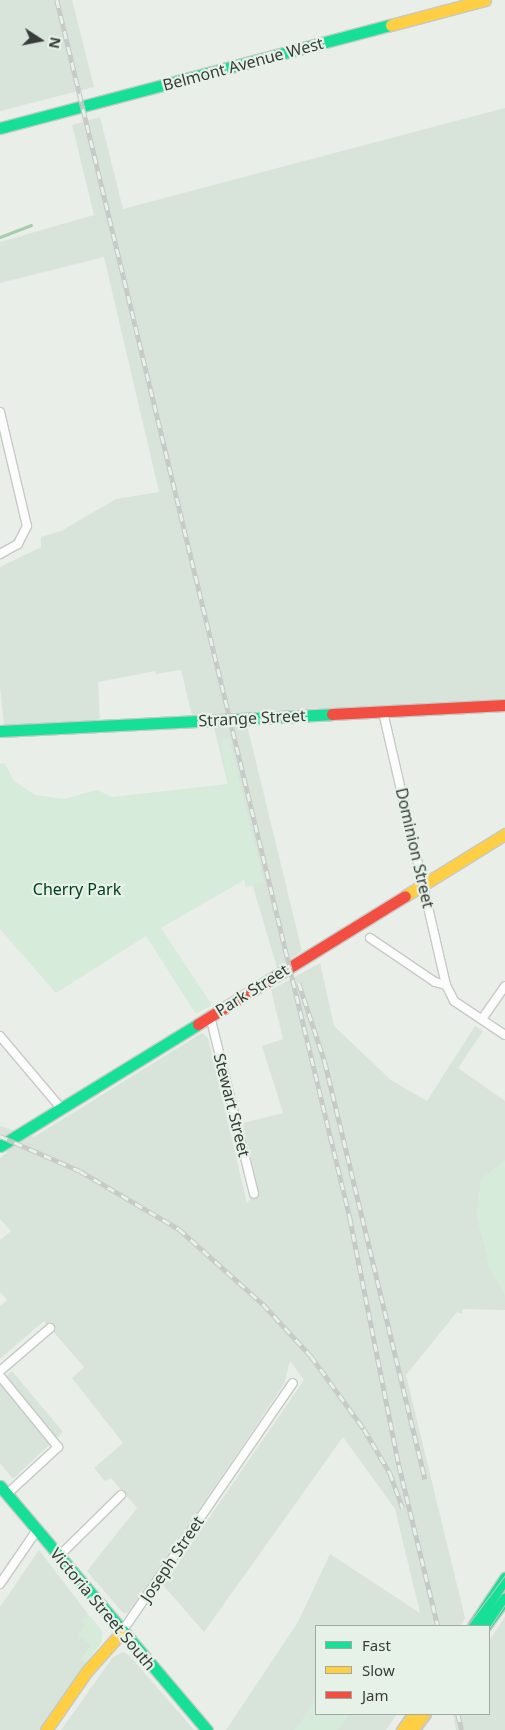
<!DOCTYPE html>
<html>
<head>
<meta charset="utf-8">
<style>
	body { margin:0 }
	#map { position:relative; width:505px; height:1730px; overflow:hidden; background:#e9eee9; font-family:"Noto Sans",sans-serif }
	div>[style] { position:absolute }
	.built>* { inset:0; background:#d8e4d9 }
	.green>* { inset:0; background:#d6ebd9 }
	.stream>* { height:2.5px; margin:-1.25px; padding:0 1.25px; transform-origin:1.25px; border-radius:1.25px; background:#a6ceae }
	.roads { filter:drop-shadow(1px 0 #c6cac6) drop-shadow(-1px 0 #c6cac6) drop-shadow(0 1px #c6cac6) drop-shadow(0 -1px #c6cac6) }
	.street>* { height:8px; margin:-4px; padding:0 4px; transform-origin:4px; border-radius:4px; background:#fcfcfc }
	.fast>* { height:11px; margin:-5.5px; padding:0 5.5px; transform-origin:5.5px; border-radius:5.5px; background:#16e098 }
	.slow>* { height:11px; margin:-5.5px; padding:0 5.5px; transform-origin:5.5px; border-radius:5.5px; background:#ffcf43 }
	.jam>* { height:11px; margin:-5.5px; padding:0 5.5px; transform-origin:5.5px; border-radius:5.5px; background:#f24e42 }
	.tram>* { height:1px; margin:-0.5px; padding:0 0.5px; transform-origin:0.5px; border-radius:0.5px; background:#c7c9c7 }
	.rail>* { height:4.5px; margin-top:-2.25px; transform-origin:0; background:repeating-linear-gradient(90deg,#e6f1e8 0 8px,#c7c9c7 0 16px); box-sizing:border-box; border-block:1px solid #c7c9c7 }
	span { translate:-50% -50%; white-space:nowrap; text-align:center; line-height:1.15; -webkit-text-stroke:4.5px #e6f1e8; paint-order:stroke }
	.street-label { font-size:16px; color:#383d39 }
	.park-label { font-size:16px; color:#004119 }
	.legend { position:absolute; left:315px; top:1625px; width:175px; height:90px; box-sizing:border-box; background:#e6f1e8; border:1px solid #a0a9a2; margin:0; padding:6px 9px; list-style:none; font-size:15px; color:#383d39 }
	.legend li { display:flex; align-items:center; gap:10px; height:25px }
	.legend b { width:25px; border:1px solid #a0a9a2 }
	.north { position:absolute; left:15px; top:15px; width:50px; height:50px; -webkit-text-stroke:4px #e6f1e8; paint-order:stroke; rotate:101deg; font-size:14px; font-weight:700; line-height:20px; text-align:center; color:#383d39 }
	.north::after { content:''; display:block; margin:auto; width:18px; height:22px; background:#383d39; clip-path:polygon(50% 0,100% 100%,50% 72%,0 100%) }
</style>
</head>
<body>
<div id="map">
	<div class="built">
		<div style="clip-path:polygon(0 0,72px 0,94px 87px,0 111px)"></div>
		<div style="clip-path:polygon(505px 108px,505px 699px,192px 715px,181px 670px,156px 674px,155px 671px,98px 682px,100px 721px,4px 725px,0 686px,0 567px,41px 547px,41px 537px,61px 531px,116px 499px,159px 492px,104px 257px,0 283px,0 242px,94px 215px,72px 125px,100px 117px,123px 209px)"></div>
		<div style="clip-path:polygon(247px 725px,302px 951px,277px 968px,250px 876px,214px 727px)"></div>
		<div style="clip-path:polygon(320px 963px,334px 1026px,391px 1080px,427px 1101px,475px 1026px,483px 1031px,458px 1068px,505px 1101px,505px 1310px,463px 1309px,462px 1314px,457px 1312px,406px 1375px,465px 1618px,460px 1626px,316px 1626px,316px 1714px,397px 1714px,386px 1730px,226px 1730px,298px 1622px,330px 1554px,420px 1613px,395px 1509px,343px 1437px,204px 1632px,163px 1585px,304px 1380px,290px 1361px,284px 1384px,243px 1445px,128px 1613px,123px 1613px,87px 1571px,137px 1508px,111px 1478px,105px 1481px,94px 1468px,123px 1443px,72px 1378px,84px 1367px,44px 1321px,0 1359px,0 1306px,7px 1300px,0 1292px,0 1240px,11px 1231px,0 1219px,0 1158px,8px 1152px,0 1149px,0 1126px,34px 1137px,202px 1033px,208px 1038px,247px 1203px,254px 1194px,259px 1193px,243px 1123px,283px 1113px,262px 1046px,283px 1039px,271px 990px)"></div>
		<div style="clip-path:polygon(12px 1371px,63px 1432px,13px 1479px,0 1463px,0 1382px)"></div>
		<div style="clip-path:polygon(39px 1550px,88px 1614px,81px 1621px,86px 1624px,91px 1645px,81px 1659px,86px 1663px,40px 1730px,0 1730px,0 1607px)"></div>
		<div style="clip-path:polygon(505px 1617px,505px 1730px,456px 1730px,453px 1714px,489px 1714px,489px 1641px)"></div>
		<div style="clip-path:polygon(123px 1652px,129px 1655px,194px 1730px,61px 1730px,113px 1657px)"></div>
	</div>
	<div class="green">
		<div style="clip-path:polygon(229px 738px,264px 882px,246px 887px,244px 880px,161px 928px,212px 1005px,196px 1014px,146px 936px,56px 993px,0 929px,0 763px,5px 764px,14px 781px,35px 795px,64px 799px,97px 790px,112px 797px,228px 784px,220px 740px)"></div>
		<div style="clip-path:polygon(505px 1160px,505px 1295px,490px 1269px,476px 1213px,481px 1179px)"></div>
		<div style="clip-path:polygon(88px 1614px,103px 1632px,101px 1643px,86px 1663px,81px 1659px,91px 1645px,78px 1635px,85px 1625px,81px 1621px)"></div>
		<div style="clip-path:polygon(316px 1700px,316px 1714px,349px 1714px,338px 1730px,295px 1730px)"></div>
	</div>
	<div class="stream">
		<div style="left:0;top:237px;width:33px;rotate:-21deg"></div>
	</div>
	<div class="roads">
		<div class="street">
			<div style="left:0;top:412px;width:117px;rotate:76.7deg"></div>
			<div style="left:27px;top:526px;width:20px;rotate:117deg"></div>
			<div style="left:18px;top:544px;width:21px;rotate:151deg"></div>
			<div style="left:383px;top:712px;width:280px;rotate:77deg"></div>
			<div style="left:446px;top:985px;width:18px;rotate:63deg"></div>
			<div style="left:454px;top:1001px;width:61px;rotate:33.7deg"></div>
			<div style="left:370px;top:938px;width:78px;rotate:34.1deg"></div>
			<div style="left:435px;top:982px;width:11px;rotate:15deg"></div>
			<div style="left:210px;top:1016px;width:183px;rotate:76.1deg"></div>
			<div style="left:482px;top:1019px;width:40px;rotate:-55.1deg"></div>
			<div style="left:0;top:1036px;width:93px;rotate:49.8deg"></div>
			<div style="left:0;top:1371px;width:66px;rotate:-40.7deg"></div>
			<div style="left:0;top:1376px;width:92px;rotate:50.8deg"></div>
			<div style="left:58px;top:1447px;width:69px;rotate:137.3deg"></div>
			<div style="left:59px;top:1556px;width:87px;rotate:-44.5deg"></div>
			<div style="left:0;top:1584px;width:65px;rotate:-55.6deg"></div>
			<div style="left:121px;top:1633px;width:303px;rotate:-55.5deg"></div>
		</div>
		<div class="fast">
			<div style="left:0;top:128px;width:404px;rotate:-14.8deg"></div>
			<div style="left:0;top:731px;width:332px;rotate:-2.9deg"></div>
			<div style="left:0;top:1146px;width:233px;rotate:-31.6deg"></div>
			<div style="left:0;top:1486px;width:320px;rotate:49.7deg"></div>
			<div style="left:473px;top:1626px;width:58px;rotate:-56.3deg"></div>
			<div style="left:485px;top:1626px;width:34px;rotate:-54deg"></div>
		</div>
		<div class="slow">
			<div style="left:391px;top:25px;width:97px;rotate:-14.9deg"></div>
			<div style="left:405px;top:896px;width:118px;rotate:-31.8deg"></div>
			<div style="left:46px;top:1730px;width:72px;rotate:-55.2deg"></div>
			<div style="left:87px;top:1671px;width:51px;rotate:-48.2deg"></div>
			<div style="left:402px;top:1730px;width:19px;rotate:-55deg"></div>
			<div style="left:413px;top:1730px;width:20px;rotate:-53deg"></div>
		</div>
		<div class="jam">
			<div style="left:332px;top:714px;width:173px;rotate:-3deg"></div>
			<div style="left:198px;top:1024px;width:243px;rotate:-31.7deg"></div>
		</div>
	</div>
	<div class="tram">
		<div style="left:467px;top:1626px;width:64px;rotate:-53.3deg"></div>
		<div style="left:489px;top:1628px;width:29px;rotate:-56deg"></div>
		<div style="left:395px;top:1730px;width:20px;rotate:-53deg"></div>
		<div style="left:419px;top:1730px;width:19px;rotate:-55deg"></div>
	</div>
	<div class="rail">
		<div style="left:57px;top:0;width:1253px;rotate:76.47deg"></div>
		<div style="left:350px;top:1218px;width:252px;rotate:78.8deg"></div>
		<div style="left:399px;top:1465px;width:166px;rotate:76.4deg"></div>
		<div style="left:299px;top:983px;width:83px;rotate:71.8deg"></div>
		<div style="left:325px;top:1062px;width:429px;rotate:76.5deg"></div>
		<div style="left:0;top:1136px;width:87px;rotate:23.6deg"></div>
		<div style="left:80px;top:1171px;width:115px;rotate:30.4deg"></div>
		<div style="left:179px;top:1229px;width:113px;rotate:41.8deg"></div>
		<div style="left:263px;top:1304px;width:71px;rotate:47.3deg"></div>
		<div style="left:311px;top:1356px;width:90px;rotate:54deg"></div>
		<div style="left:364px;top:1429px;width:51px;rotate:59.4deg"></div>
		<div style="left:390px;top:1473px;width:37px;rotate:70deg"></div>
		<div style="left:458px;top:1714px;width:16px;rotate:76deg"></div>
	</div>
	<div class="street-label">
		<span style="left:243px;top:64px;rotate:-15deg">Belmont Avenue West</span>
		<span style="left:252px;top:718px;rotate:-3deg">Strange Street</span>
		<span style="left:415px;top:848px;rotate:77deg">Dominion Street</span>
		<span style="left:252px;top:990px;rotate:-32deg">Park Street</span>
		<span style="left:232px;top:1105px;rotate:76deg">Stewart Street</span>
		<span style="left:172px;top:1559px;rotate:-56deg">Joseph Street</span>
		<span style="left:103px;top:1609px;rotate:50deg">Victoria Street South</span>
	</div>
	<div class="park-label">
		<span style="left:77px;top:889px">Cherry Park</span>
	</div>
	<ul class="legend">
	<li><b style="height:6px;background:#16e098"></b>Fast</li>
	<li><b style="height:6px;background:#ffcf43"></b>Slow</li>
	<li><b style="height:6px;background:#f24e42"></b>Jam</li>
	</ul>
	<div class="north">N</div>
</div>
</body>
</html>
